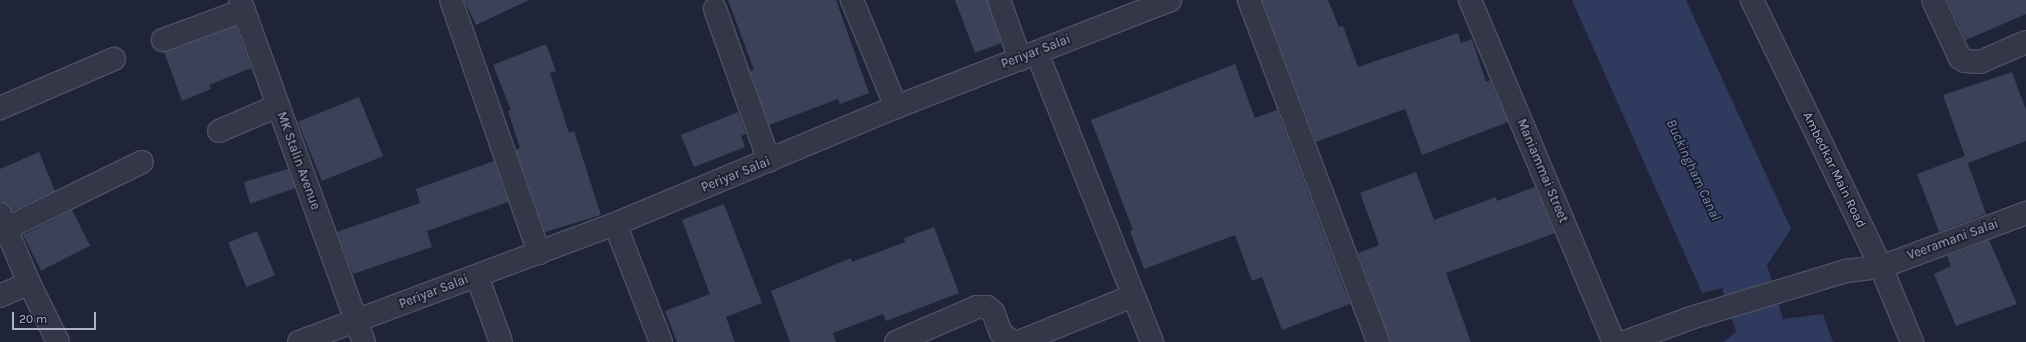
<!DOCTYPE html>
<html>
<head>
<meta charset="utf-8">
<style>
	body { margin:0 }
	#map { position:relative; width:2026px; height:342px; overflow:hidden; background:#1f2438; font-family:Karla,sans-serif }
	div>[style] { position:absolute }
	.water>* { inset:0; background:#30395e }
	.building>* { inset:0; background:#3b4158; transform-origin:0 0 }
	.roads { filter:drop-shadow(1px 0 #4d5163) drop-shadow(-1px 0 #4d5163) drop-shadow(0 1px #4d5163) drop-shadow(0 -1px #4d5163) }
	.minor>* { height:22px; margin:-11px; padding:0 11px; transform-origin:11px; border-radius:11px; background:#333748 }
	span { translate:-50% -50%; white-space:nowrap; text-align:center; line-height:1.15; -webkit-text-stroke:3.5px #181c2c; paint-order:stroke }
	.street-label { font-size:13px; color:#adb1c5 }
	.water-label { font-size:14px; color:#7b87b3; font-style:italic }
	.scale { position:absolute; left:12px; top:312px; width:84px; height:18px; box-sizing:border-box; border:2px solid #adb1c5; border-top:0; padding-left:5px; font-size:12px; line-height:14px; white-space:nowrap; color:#adb1c5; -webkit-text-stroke:3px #181c2c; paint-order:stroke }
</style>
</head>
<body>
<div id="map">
	<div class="water">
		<div style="clip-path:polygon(1572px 0,1686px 0,1791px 229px,1767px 265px,1783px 319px,1823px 314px,1833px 342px,1723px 342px,1736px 332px,1722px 288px,1702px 293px)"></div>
	</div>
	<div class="building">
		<div style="clip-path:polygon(464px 0,529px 0,476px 25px)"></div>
		<div style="clip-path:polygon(728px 0,836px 0,869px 93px,840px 104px,838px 99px,769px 125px,750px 71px,754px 70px)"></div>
		<div style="clip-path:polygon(955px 0,987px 0,1001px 43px,975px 53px)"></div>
		<div style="clip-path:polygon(1262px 0,1328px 0,1339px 27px,1343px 26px,1358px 67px,1458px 33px,1461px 43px,1472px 39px,1486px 82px,1490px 80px,1508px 122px,1422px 155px,1405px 109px,1316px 142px)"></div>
		<div style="clip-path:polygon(1947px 0,2026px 0,2026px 14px,1966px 40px)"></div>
		<div style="clip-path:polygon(236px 26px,251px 68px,209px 85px,211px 89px,182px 101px,164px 52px)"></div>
		<div style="clip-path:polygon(546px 44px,556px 71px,550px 73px,569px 133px,574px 131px,601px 215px,545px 232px,517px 153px,517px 149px,520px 148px,508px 111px,511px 110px,493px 65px)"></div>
		<div style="clip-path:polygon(1235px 64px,1255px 118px,1277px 110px,1350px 304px,1282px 330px,1262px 277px,1252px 281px,1235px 235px,1144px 269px,1130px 231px,1133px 230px,1091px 120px)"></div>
		<div style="clip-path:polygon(2012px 72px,2026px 110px,2026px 141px,1968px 163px,1966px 158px,1986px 214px,1939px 232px,1917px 174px,1965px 156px,1943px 95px)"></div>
		<div style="left:359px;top:97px;width:64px;height:66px;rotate:68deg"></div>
		<div style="clip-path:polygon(738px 112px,746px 134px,741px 136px,745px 147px,694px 167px,681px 135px)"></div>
		<div style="clip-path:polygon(39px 152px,55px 191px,12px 211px,8px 204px,0 201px,0 169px)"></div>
		<div style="clip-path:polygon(494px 161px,508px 202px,427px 231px,432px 247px,353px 274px,337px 232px,420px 203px,416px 189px)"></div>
		<div style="clip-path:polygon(288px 169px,295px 188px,250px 204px,244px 182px)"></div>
		<div style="clip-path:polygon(1416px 172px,1434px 220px,1496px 197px,1497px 201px,1535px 187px,1555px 233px,1446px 273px,1471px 342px,1391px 342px,1358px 253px,1379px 245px,1360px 193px)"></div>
		<div style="clip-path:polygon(724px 204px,762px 303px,726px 317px,735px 342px,677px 342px,665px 311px,710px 294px,682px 220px)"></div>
		<div style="left:72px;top:210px;width:40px;height:55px;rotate:63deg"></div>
		<div style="clip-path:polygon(934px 227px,959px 293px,886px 321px,883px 314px,833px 333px,836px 342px,790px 342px,771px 291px,851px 258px,852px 262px,905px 242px,904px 238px)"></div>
		<div style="left:257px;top:231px;width:48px;height:31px;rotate:68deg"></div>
		<div style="clip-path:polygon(1989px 240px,2017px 304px,1956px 326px,1934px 274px,1951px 266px,1947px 256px)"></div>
	</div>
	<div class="roads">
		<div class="minor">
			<div style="left:240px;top:0;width:364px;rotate:70.1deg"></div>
			<div style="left:451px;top:0;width:268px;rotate:70.8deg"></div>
			<div style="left:852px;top:0;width:116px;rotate:67.6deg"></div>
			<div style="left:999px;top:0;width:63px;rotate:70.4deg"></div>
			<div style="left:1249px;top:0;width:366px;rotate:69.3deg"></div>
			<div style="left:1470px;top:0;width:371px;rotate:67.2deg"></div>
			<div style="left:1752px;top:0;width:297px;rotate:64.2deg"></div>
			<div style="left:1881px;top:267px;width:81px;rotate:67.5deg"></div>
			<div style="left:1933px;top:0;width:64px;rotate:65deg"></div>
			<div style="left:1960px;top:58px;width:6px;rotate:31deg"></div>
			<div style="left:1965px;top:61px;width:15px;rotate:4deg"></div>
			<div style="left:1980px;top:62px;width:50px;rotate:-23.5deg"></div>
			<div style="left:715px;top:9px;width:161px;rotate:70.4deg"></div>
			<div style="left:163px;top:40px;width:86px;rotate:-20.3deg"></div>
			<div style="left:1037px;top:53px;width:311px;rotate:68.3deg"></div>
			<div style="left:0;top:108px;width:124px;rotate:-23.3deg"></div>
			<div style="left:219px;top:131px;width:63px;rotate:-23.3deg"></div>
			<div style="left:0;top:214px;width:75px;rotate:67.2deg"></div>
			<div style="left:29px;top:283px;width:66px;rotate:63.8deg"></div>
			<div style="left:615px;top:224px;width:127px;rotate:68.7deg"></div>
			<div style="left:7px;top:228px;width:150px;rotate:-26.1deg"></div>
			<div style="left:477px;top:276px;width:70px;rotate:70deg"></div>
			<div style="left:0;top:296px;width:32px;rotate:-24deg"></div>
			<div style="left:299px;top:342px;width:337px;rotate:-20.5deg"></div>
			<div style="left:615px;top:224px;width:304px;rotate:-22.6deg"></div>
			<div style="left:896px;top:107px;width:294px;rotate:-21.3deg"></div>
			<div style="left:896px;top:342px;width:88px;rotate:-23.4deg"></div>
			<div style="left:977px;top:307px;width:10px"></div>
			<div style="left:987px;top:307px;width:8px;rotate:40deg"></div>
			<div style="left:993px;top:312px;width:22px;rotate:69deg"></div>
			<div style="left:1001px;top:333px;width:14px;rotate:39deg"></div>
			<div style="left:1019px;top:342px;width:123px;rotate:-22deg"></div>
			<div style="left:1625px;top:342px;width:70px;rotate:-20deg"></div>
			<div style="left:1691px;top:318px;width:162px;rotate:-16.9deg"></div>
			<div style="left:1846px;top:271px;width:35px;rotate:-7deg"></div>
			<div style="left:1881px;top:267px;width:155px;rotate:-20.4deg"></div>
		</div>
	</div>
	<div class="street-label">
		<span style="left:1036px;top:52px;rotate:-21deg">Periyar Salai</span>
		<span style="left:298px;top:161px;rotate:70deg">MK Stalin Avenue</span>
		<span style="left:1834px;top:170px;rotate:64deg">Ambedkar Main Road</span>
		<span style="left:1542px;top:171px;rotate:67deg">Maniammai Street</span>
		<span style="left:736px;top:175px;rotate:-22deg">Periyar Salai</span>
		<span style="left:1953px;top:240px;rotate:-20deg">Veeramani Salai</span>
		<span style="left:434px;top:292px;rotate:-21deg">Periyar Salai</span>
	</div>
	<div class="water-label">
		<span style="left:1693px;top:170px;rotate:65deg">Buckingham Canal</span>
	</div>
	<div class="scale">20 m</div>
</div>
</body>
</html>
